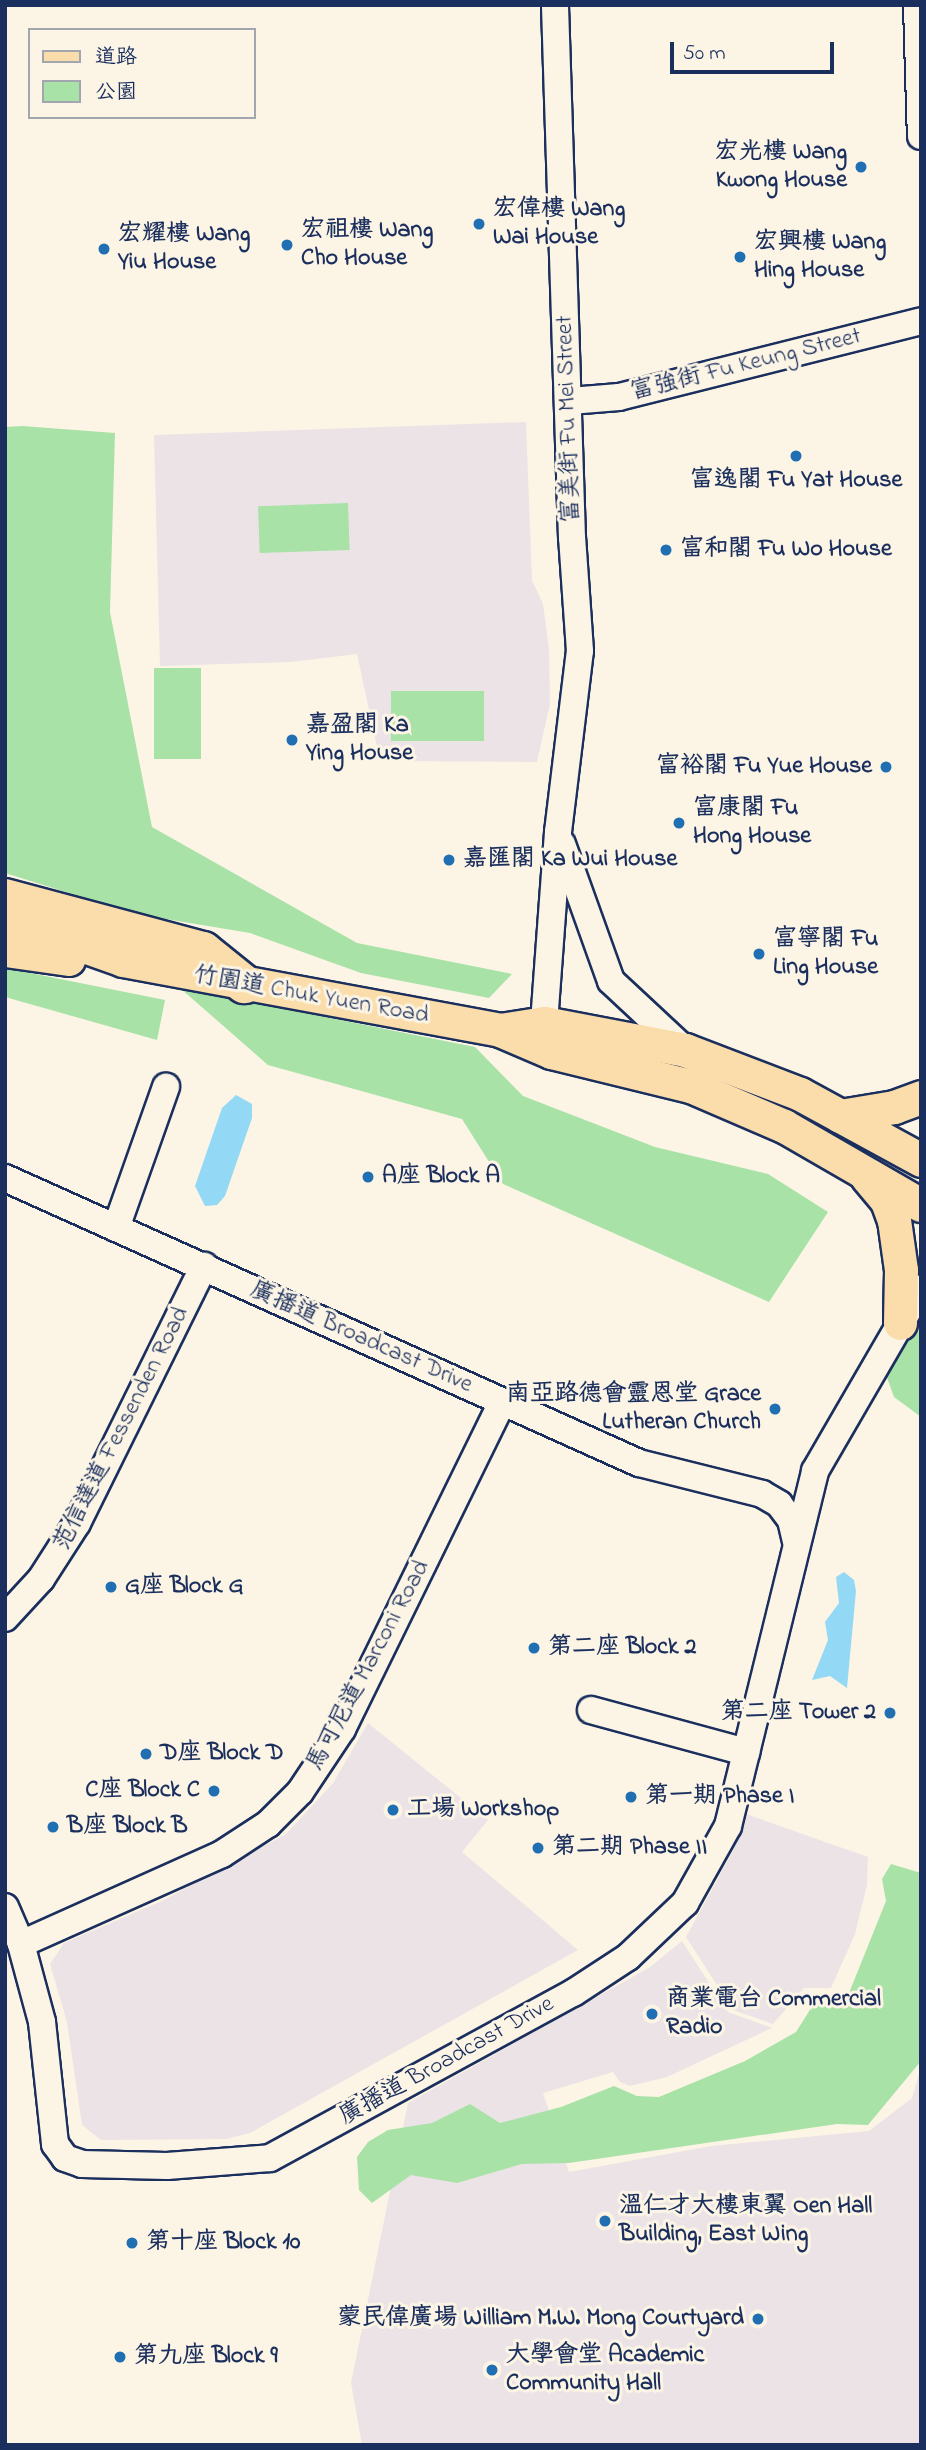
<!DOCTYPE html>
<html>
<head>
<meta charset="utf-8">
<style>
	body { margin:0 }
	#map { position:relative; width:926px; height:2450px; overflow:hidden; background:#fcf5e5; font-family:"Indie Flower","LXGW WenKai TC",sans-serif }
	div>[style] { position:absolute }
	.built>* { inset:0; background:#ece3e6 }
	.green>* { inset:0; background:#a8e2a7; transform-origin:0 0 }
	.water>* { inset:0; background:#93d8f5 }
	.roads { filter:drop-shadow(2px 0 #1b2f5e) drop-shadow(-2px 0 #1b2f5e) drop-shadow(0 2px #1b2f5e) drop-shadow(0 -2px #1b2f5e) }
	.minor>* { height:26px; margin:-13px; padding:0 13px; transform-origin:13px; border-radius:13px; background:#fcf5e5 }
	.major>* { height:33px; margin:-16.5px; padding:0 16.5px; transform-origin:16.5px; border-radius:16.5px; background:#fbddab }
	.highway>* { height:38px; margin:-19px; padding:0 19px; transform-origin:19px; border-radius:19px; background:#fbddab }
	.dots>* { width:19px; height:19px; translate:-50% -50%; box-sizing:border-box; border:4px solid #fcf5e5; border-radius:50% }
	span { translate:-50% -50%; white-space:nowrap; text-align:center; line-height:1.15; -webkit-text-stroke:6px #fcf5e5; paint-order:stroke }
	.poi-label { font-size:24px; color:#1b2f5e; font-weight:700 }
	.right { translate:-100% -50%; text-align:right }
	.left { translate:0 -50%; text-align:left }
	.street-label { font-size:24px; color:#1b2f5e }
	.frame { position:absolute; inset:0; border:7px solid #1b2f5e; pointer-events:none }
	.legend { position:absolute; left:28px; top:28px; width:228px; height:91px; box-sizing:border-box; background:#fcf5e5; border:2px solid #a2a6af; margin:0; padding:9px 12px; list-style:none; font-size:21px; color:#1b2f5e }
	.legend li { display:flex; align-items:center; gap:14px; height:35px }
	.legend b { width:35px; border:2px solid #a2a6af }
	.scale { position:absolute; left:670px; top:42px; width:164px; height:32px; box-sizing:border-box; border:4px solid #1b2f5e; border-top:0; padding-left:9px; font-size:21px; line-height:24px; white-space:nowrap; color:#1b2f5e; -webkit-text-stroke:5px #fcf5e5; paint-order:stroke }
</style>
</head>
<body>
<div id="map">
	<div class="built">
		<div style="clip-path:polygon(526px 422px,532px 580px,543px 604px,549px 649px,550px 704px,537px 762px,380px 761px,357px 654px,291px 662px,160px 666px,154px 435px)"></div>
		<div style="clip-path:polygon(368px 1723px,488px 1820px,462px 1852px,578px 1950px,250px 2133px,226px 2139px,101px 2140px,82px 2125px,67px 2022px,50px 1964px,64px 1943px,164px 1900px,286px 1834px,333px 1783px)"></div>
		<div style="clip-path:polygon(746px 1814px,868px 1857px,867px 1885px,855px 1934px,831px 1988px,804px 1988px,773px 2024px,733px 2010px,686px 1937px,733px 1851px)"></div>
		<div style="clip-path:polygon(682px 1941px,728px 2012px,772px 2028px,667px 2077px,630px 2086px,620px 2082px,613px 2072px,543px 2093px,569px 2172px,711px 2146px,869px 2131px,912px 2098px,921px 2067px,921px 2445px,362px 2445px,351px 2383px,408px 2103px,650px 1967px)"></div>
	</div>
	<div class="green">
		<div style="clip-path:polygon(22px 426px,115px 433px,110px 612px,152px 827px,357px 943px,512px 974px,489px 998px,361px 973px,250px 933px,136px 914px,5px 873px,5px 427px)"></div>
		<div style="left:348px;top:503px;width:47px;height:90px;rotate:88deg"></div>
		<div style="left:154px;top:668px;width:47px;height:91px"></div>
		<div style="left:484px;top:691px;width:50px;height:93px;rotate:90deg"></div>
		<div style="clip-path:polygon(5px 968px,165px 1000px,157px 1040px,5px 997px)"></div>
		<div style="clip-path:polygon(180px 988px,475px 1047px,523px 1096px,655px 1147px,768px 1174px,828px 1212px,769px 1302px,503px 1184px,462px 1119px,268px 1065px)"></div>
		<div style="clip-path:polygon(921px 1319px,921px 1417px,894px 1397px,886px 1375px,887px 1363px)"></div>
		<div style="clip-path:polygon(891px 1864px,921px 1873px,921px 2061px,868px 2125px,837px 2124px,569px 2163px,522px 2164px,457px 2183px,411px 2175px,372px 2203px,359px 2190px,357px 2157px,368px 2142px,388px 2130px,432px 2123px,470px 2104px,500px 2123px,561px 2107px,614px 2086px,637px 2096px,659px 2097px,745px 2061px,796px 2032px,813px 2005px,847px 1998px,886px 1901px,882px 1879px)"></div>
	</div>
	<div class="water">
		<div style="clip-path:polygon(236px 1095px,252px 1104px,252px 1118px,225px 1196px,217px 1205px,205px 1206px,195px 1186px,222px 1108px)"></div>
		<div style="clip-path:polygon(844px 1572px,854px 1580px,856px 1591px,847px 1688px,830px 1676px,812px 1680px,828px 1640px,825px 1622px,839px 1603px,836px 1577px)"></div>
	</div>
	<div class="roads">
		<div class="minor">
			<div style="left:917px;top:5px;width:131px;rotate:88.3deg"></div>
			<div style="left:570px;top:401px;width:49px;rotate:-4.7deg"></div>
			<div style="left:619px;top:397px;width:311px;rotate:-14.1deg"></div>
			<div style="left:562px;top:844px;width:145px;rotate:70.3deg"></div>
			<div style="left:611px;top:981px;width:101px;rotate:43deg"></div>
			<div style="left:548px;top:1040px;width:17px;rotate:-103deg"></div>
			<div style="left:544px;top:1023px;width:192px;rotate:-85.8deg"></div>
			<div style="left:558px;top:832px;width:182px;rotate:-83.1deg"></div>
			<div style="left:580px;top:651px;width:113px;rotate:-94deg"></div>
			<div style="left:572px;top:538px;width:533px;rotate:-91.83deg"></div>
			<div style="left:5px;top:1178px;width:695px;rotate:24.21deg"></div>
			<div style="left:639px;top:1463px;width:127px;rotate:14.1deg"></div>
			<div style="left:762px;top:1494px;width:20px;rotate:30deg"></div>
			<div style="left:779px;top:1504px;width:20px;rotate:53deg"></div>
			<div style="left:791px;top:1520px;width:22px;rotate:77deg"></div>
			<div style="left:116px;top:1228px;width:150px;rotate:-70.5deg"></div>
			<div style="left:5px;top:1618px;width:53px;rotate:-47.3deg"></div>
			<div style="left:41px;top:1579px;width:67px;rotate:-57.3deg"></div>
			<div style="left:77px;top:1523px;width:287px;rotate:-63.7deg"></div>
			<div style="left:591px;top:1710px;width:161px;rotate:15.2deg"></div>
			<div style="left:5px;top:1907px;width:40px;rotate:66.6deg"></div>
			<div style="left:21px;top:1944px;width:81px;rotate:74.9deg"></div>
			<div style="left:42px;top:2022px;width:123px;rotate:83.9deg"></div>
			<div style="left:55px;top:2144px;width:17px;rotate:54deg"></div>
			<div style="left:65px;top:2158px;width:18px;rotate:19deg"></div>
			<div style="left:82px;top:2164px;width:85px;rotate:1.3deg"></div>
			<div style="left:167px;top:2166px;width:103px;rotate:-4.4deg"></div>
			<div style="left:270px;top:2158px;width:345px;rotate:-28.6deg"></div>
			<div style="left:573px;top:1993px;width:66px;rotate:-33.2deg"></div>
			<div style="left:628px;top:1957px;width:79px;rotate:-43.5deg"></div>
			<div style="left:685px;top:1903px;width:88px;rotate:-60.8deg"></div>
			<div style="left:728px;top:1826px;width:366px;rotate:-76.2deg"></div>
			<div style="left:815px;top:1471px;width:211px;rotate:-59.9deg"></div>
			<div style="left:21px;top:1944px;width:220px;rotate:-24.1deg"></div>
			<div style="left:222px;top:1854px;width:55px;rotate:-33.1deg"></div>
			<div style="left:268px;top:1824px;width:45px;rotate:-45deg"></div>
			<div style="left:300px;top:1792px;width:76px;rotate:-56.3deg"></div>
			<div style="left:342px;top:1729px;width:364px;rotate:-63.9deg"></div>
		</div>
		<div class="major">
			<div style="left:5px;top:925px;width:57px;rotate:13.1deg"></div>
			<div style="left:61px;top:938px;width:66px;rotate:19.5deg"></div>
			<div style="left:123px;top:960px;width:383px;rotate:10.5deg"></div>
			<div style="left:500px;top:1030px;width:56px;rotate:23.3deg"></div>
			<div style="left:551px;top:1052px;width:144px;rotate:13.7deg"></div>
			<div style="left:691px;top:1086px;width:101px;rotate:23.3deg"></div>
			<div style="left:784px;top:1126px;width:158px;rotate:30deg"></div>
			<div style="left:5px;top:950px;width:64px;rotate:8.1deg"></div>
			<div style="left:500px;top:1030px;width:45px;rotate:-9deg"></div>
			<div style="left:544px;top:1023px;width:144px;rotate:10.8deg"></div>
			<div style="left:685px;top:1050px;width:123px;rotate:20.9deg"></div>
			<div style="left:800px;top:1094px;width:138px;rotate:28.6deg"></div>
			<div style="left:840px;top:1116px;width:55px;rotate:-9.5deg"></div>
			<div style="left:894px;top:1107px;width:29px;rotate:-20deg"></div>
			<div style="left:867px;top:1177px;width:31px;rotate:50deg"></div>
			<div style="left:887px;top:1201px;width:20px;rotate:70deg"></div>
			<div style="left:894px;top:1220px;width:50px;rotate:82deg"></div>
			<div style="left:901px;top:1270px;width:53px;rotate:91.1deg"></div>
		</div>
		<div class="highway">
			<div style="left:5px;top:898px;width:205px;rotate:15deg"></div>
			<div style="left:203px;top:951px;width:53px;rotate:38.8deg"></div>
		</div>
	</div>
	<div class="dots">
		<div style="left:861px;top:167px;background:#1f6fb2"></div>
		<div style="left:479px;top:224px;background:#1f6fb2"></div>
		<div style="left:287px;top:245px;background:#1f6fb2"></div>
		<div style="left:104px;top:249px;background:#1f6fb2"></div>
		<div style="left:740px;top:257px;background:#1f6fb2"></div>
		<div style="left:796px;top:456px;background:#1f6fb2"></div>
		<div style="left:666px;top:550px;background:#1f6fb2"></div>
		<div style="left:292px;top:740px;background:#1f6fb2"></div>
		<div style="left:886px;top:767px;background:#1f6fb2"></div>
		<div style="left:679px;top:823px;background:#1f6fb2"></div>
		<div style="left:449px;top:860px;background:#1f6fb2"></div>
		<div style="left:759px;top:954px;background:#1f6fb2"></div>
		<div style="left:368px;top:1177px;background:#1f6fb2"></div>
		<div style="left:775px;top:1409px;background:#1f6fb2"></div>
		<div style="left:111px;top:1587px;background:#1f6fb2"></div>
		<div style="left:534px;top:1648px;background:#1f6fb2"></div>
		<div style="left:890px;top:1713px;background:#1f6fb2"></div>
		<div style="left:146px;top:1754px;background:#1f6fb2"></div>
		<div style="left:214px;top:1791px;background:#1f6fb2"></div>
		<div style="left:631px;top:1797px;background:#1f6fb2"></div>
		<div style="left:393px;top:1810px;background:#1f6fb2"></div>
		<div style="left:53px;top:1827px;background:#1f6fb2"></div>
		<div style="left:538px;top:1848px;background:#1f6fb2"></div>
		<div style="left:652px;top:2014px;background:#1f6fb2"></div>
		<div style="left:605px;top:2221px;background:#1f6fb2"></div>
		<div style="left:132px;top:2243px;background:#1f6fb2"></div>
		<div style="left:758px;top:2319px;background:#1f6fb2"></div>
		<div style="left:120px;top:2357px;background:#1f6fb2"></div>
		<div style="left:492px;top:2370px;background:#1f6fb2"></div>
	</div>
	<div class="poi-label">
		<span class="right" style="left:847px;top:167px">宏光樓 Wang<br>Kwong House</span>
		<span class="left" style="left:493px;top:224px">宏偉樓 Wang<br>Wai House</span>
		<span class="left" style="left:301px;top:245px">宏祖樓 Wang<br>Cho House</span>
		<span class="left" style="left:118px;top:249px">宏耀樓 Wang<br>Yiu House</span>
		<span class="left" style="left:754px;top:257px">宏興樓 Wang<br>Hing House</span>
		<span style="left:796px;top:481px">富逸閣 Fu Yat House</span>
		<span class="left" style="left:680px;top:550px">富和閣 Fu Wo House</span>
		<span class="left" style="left:306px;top:740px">嘉盈閣 Ka<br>Ying House</span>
		<span class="right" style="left:872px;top:767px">富裕閣 Fu Yue House</span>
		<span class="left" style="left:693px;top:823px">富康閣 Fu<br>Hong House</span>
		<span class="left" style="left:463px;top:860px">嘉匯閣 Ka Wui House</span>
		<span class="left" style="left:773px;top:954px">富寧閣 Fu<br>Ling House</span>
		<span class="left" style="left:382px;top:1177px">A座 Block A</span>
		<span class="right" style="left:761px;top:1409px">南亞路德會靈恩堂 Grace<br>Lutheran Church</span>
		<span class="left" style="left:125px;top:1587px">G座 Block G</span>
		<span class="left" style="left:548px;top:1648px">第二座 Block 2</span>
		<span class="right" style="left:876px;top:1713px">第二座 Tower 2</span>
		<span class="left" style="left:160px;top:1754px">D座 Block D</span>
		<span class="right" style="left:200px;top:1791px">C座 Block C</span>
		<span class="left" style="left:645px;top:1797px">第一期 Phase I</span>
		<span class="left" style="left:407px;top:1810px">工場 Workshop</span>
		<span class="left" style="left:67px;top:1827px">B座 Block B</span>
		<span class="left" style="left:552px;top:1848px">第二期 Phase II</span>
		<span class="left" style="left:666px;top:2014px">商業電台 Commercial<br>Radio</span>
		<span class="left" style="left:619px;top:2221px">溫仁才大樓東翼 Oen Hall<br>Building, East Wing</span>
		<span class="left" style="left:146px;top:2243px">第十座 Block 10</span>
		<span class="right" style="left:744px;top:2319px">蒙民偉廣場 William M.W. Mong Courtyard</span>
		<span class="left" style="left:506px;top:2370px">大學會堂 Academic<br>Community Hall</span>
		<span class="left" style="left:134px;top:2357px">第九座 Block 9</span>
	</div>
	<div class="street-label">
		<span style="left:746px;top:365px;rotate:-14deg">富強街 Fu Keung Street</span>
		<span style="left:569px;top:419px;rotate:-92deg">富美街 Fu Mei Street</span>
		<span style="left:311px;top:996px;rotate:10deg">竹園道 Chuk Yuen Road</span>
		<span style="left:361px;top:1338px;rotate:24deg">廣播道 Broadcast Drive</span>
		<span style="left:122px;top:1429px;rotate:-63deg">范信達道 Fessenden Road</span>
		<span style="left:369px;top:1666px;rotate:-62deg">馬可尼道 Marconi Road</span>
		<span style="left:447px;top:2061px;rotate:-29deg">廣播道 Broadcast Drive</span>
	</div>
	<div class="frame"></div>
	<ul class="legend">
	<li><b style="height:9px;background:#fbddab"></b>道路</li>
	<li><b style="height:19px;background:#a8e2a7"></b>公園</li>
	</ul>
	<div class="scale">50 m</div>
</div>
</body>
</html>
